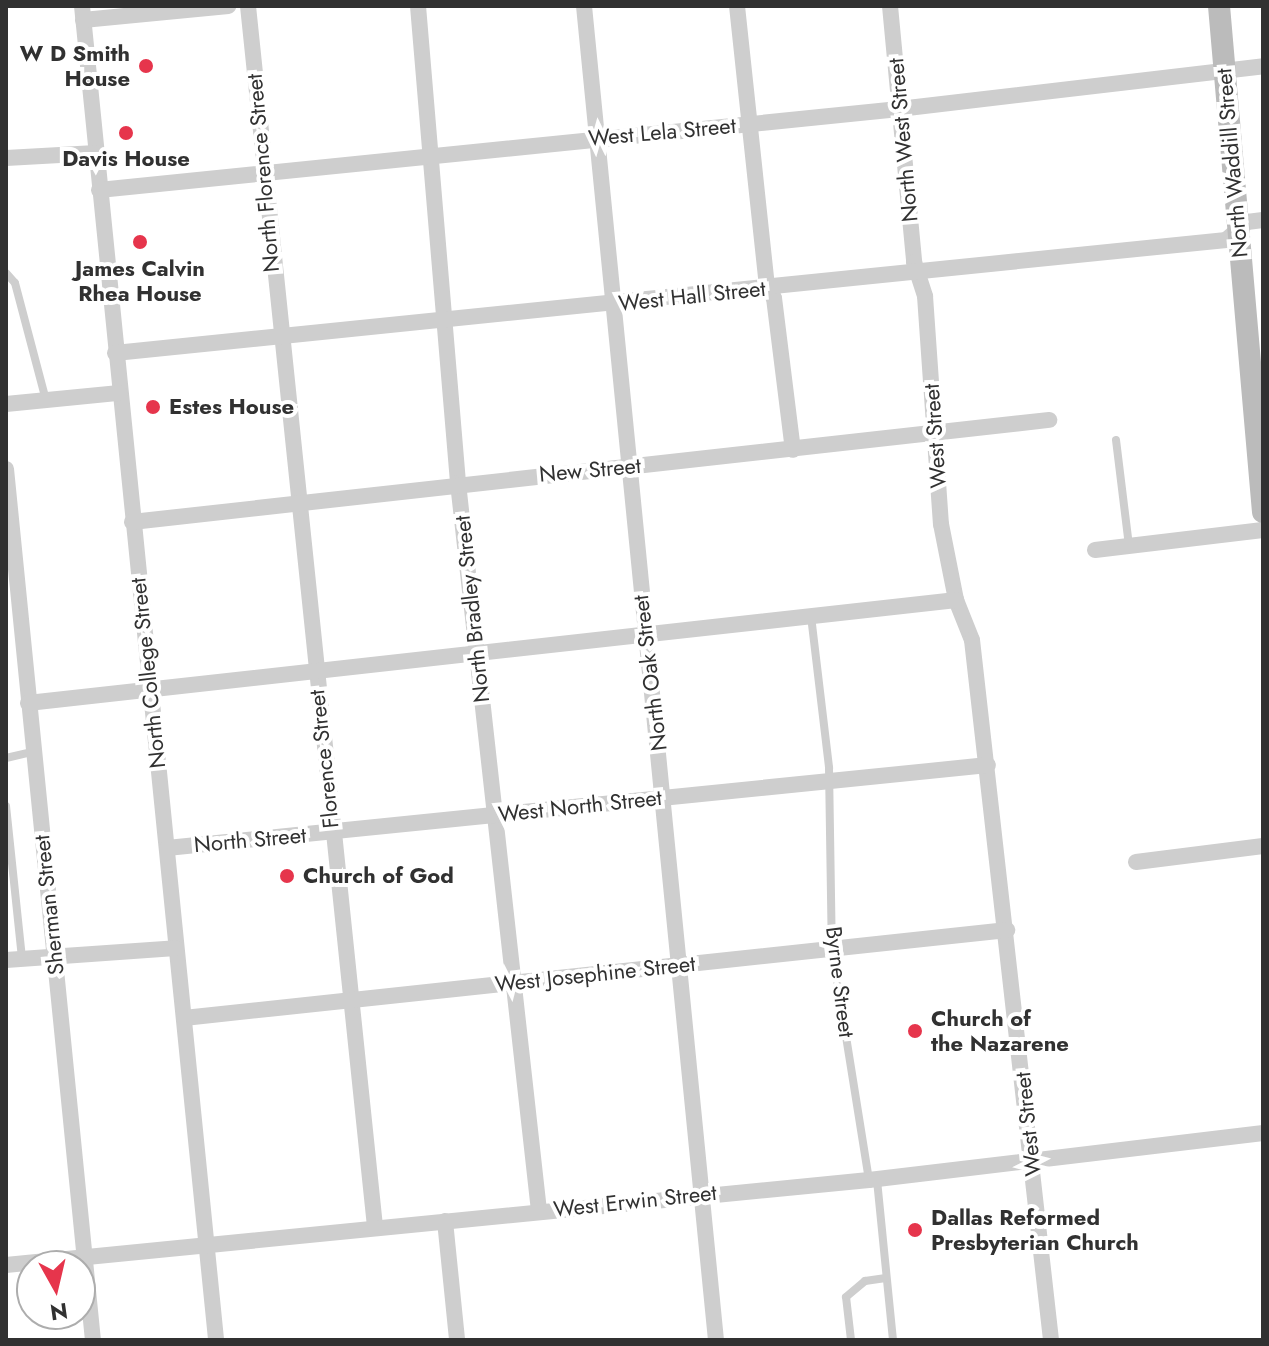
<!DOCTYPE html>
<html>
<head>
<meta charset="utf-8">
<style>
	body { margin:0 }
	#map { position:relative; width:1269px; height:1346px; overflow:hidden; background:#fff; font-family:Jost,sans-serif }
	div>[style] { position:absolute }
	.lane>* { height:8px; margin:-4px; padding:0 4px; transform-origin:4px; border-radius:4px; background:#cecece }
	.street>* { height:16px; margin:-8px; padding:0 8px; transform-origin:8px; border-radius:8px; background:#cecece }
	.secondary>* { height:22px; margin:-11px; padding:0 11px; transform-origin:11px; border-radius:11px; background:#bbb }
	.dots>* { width:22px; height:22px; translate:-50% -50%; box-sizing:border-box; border:4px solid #fff; border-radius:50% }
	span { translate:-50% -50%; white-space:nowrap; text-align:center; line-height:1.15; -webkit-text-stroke:8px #fff; paint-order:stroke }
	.poi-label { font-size:22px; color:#313131; font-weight:700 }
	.right { translate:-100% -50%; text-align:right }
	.left { translate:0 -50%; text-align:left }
	.street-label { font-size:22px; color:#313131 }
	.frame { position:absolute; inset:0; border:8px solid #313131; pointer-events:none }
	.north { position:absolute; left:16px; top:1250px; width:80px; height:80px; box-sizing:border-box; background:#fff; border:2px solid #adadad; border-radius:50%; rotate:172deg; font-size:22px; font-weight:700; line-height:32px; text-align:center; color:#313131 }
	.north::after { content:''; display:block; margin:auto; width:28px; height:36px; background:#e6354c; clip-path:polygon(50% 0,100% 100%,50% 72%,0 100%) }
</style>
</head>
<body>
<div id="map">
	<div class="lane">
		<div style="left:6px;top:273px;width:13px;rotate:48deg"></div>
		<div style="left:15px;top:283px;width:121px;rotate:75.2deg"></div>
		<div style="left:1116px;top:440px;width:107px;rotate:83deg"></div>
		<div style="left:811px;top:616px;width:153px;rotate:83.2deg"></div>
		<div style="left:829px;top:768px;width:181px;rotate:89.1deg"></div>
		<div style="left:832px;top:949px;width:234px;rotate:80.9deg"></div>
		<div style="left:6px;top:758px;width:28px;rotate:-13deg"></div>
		<div style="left:6px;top:806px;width:154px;rotate:84deg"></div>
		<div style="left:877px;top:1180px;width:161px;rotate:84.3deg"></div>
		<div style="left:851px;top:1340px;width:43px;rotate:-96.6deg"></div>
		<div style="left:846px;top:1297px;width:25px;rotate:-40deg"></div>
		<div style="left:865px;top:1281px;width:21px;rotate:-8deg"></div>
	</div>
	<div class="street">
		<div style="left:82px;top:6px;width:1341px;rotate:84.26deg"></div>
		<div style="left:248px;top:6px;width:1228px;rotate:84.06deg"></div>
		<div style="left:418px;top:6px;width:479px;rotate:85.2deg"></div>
		<div style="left:458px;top:483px;width:732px;rotate:83.65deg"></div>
		<div style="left:584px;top:6px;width:1341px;rotate:84.35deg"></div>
		<div style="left:737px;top:6px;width:283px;rotate:83.9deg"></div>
		<div style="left:767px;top:287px;width:13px;rotate:58deg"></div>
		<div style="left:774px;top:298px;width:153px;rotate:82.9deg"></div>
		<div style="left:890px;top:6px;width:257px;rotate:84.6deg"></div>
		<div style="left:914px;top:262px;width:36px;rotate:72deg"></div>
		<div style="left:925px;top:296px;width:229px;rotate:86deg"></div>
		<div style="left:941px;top:524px;width:77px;rotate:78.8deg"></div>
		<div style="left:956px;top:600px;width:43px;rotate:68.2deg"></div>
		<div style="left:972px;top:640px;width:704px;rotate:83.56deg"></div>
		<div style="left:83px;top:20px;width:146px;rotate:-5.5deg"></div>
		<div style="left:6px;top:158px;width:90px;rotate:-3.2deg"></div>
		<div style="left:99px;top:190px;width:804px;rotate:-5.78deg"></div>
		<div style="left:899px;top:109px;width:367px;rotate:-6.7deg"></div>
		<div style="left:115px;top:353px;width:1117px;rotate:-5.81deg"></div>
		<div style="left:1226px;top:240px;width:28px;rotate:-41deg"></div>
		<div style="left:1247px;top:222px;width:16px;rotate:-7deg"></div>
		<div style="left:6px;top:404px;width:114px;rotate:-5.6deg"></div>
		<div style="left:6px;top:469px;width:875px;rotate:84.3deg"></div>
		<div style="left:132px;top:522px;width:923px;rotate:-6.35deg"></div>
		<div style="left:1095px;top:550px;width:169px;rotate:-6.8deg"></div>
		<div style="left:28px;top:703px;width:934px;rotate:-6.33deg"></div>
		<div style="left:167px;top:848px;width:825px;rotate:-5.77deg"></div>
		<div style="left:1136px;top:862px;width:128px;rotate:-7.2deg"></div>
		<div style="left:6px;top:960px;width:170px;rotate:-4deg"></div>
		<div style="left:184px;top:1018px;width:828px;rotate:-6.1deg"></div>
		<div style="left:445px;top:1221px;width:120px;rotate:84.2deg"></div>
		<div style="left:6px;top:1265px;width:867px;rotate:-5.63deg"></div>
		<div style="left:869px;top:1180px;width:397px;rotate:-6.8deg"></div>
	</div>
	<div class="secondary">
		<div style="left:1219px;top:6px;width:508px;rotate:85.03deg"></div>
	</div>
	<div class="dots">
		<div style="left:146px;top:66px;background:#e6354c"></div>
		<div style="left:126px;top:133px;background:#e6354c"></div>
		<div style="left:140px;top:242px;background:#e6354c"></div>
		<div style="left:153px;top:407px;background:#e6354c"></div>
		<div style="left:287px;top:876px;background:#e6354c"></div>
		<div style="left:915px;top:1031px;background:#e6354c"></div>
		<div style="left:915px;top:1230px;background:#e6354c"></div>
	</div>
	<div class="poi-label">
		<span class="right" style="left:130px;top:66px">W D Smith<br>House</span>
		<span style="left:126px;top:159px">Davis House</span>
		<span style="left:140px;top:281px">James Calvin<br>Rhea House</span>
		<span class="left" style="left:169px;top:407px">Estes House</span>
		<span class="left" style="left:303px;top:876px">Church of God</span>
		<span class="left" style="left:931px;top:1031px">Church of<br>the Nazarene</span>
		<span class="left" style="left:931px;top:1230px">Dallas Reformed<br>Presbyterian Church</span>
	</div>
	<div class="street-label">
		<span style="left:662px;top:132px;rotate:-5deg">West Lela Street</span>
		<span style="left:903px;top:140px;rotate:-95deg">North West Street</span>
		<span style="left:1232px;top:163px;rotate:-95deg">North Waddill Street</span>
		<span style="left:263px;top:173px;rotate:-95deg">North Florence Street</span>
		<span style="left:692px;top:296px;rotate:-6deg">West Hall Street</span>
		<span style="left:935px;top:436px;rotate:-94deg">West Street</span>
		<span style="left:590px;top:470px;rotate:-5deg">New Street</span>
		<span style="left:472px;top:609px;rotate:-96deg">North Bradley Street</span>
		<span style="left:148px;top:673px;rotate:-96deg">North College Street</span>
		<span style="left:650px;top:673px;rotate:-97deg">North Oak Street</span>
		<span style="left:324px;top:759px;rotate:-96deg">Florence Street</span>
		<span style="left:580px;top:806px;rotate:-6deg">West North Street</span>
		<span style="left:250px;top:840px;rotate:-5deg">North Street</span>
		<span style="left:49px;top:905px;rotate:-96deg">Sherman Street</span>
		<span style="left:595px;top:974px;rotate:-6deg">West Josephine Street</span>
		<span style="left:840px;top:982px;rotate:83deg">Byrne Street</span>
		<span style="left:1028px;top:1124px;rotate:-96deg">West Street</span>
		<span style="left:635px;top:1201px;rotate:-6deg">West Erwin Street</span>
	</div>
	<div class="frame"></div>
	<div class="north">N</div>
</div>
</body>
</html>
